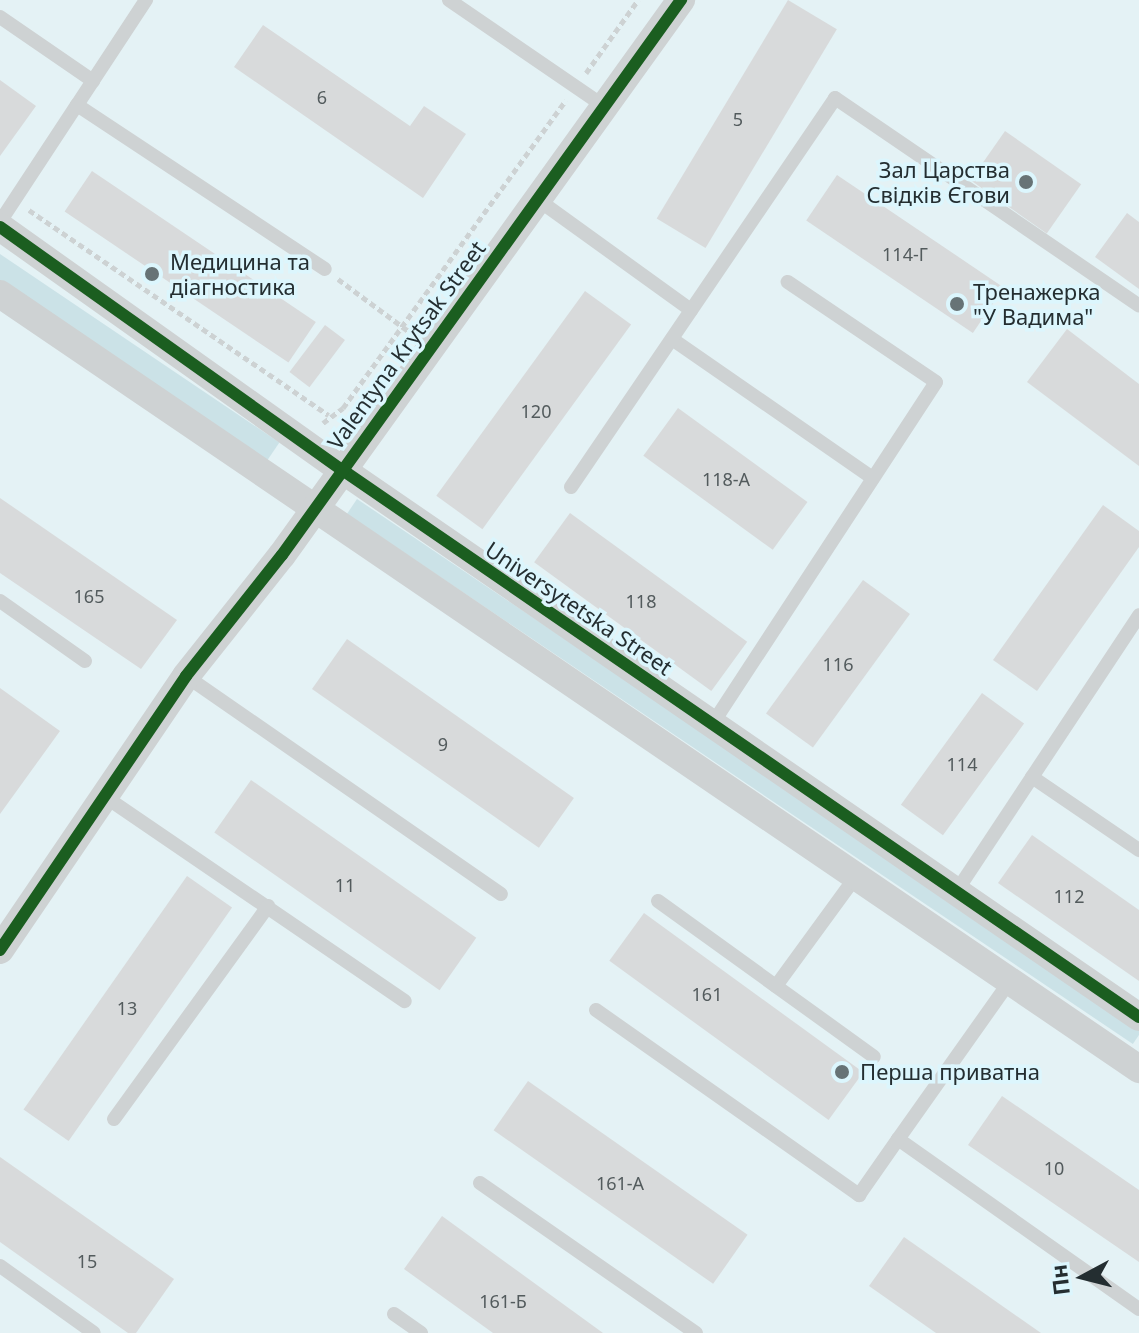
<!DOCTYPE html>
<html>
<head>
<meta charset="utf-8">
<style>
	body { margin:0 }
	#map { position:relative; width:1139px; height:1333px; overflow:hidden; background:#e4f2f5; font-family:"Noto Sans",sans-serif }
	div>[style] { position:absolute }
	.green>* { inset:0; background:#cbe2e7; transform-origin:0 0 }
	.building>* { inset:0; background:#d8dadb; transform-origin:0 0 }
	.path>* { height:5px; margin-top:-2.5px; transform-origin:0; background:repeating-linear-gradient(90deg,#cdd2d3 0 6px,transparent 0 10px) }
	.lane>* { height:14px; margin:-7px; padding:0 7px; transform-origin:7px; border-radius:7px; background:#ced2d3 }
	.street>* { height:28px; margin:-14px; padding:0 14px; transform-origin:14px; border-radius:14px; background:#ced2d3 }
	.cycleway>* { height:12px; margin:-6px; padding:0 6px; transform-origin:6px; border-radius:6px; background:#1b5e20 }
	.dots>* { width:22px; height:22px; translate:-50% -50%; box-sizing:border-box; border:4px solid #dcf6fd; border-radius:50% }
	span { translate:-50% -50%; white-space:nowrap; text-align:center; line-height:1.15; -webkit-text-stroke:7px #dcf6fd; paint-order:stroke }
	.number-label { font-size:18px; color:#535b5d }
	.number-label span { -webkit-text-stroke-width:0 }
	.poi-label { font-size:22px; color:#242e31 }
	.right { translate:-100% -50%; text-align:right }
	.left { translate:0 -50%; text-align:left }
	.street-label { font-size:22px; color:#242e31 }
	.north { position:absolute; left:1043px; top:1237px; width:80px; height:80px; -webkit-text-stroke:6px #dcf6fd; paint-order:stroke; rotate:263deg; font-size:22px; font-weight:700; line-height:32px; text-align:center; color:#242e31 }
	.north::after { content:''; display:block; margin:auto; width:28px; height:36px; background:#242e31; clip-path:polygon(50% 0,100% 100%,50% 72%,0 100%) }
</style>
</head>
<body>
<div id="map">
	<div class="green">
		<div style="left:0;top:254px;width:337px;height:23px;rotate:34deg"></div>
		<div style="left:357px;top:499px;width:948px;height:18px;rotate:34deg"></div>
	</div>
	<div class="building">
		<div style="left:788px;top:0;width:57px;height:255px;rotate:31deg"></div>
		<div style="clip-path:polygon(263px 25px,410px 126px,424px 106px,466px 134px,423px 198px,234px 67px)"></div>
		<div style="clip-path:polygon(0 80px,36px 106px,0 156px)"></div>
		<div style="left:1005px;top:131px;width:93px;height:60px;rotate:35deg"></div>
		<div style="left:92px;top:171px;width:270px;height:49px;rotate:34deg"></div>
		<div style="left:837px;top:175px;width:201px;height:55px;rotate:34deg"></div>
		<div style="clip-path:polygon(1127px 213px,1139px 222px,1139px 289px,1095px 257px)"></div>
		<div style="left:585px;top:291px;width:57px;height:253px;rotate:36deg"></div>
		<div style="left:325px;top:325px;width:25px;height:59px;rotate:37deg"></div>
		<div style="clip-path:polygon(1067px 329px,1139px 384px,1139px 466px,1027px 382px)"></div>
		<div style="left:678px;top:408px;width:160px;height:59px;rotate:36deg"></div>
		<div style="clip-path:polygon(0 498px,177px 620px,141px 669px,0 573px)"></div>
		<div style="clip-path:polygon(1103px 505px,1139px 531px,1139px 547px,1037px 691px,993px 660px)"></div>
		<div style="left:570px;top:513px;width:219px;height:61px;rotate:36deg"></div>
		<div style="left:863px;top:580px;width:58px;height:165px;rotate:36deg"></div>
		<div style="left:347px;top:639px;width:277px;height:61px;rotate:35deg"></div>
		<div style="clip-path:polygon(0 688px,60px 731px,0 814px)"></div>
		<div style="left:982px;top:693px;width:52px;height:138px;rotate:36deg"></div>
		<div style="left:251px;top:780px;width:275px;height:64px;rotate:35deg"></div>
		<div style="clip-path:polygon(1032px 835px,1139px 910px,1139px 981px,998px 883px)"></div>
		<div style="left:187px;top:876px;width:55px;height:285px;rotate:35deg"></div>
		<div style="left:644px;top:913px;width:271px;height:59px;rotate:36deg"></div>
		<div style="left:528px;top:1081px;width:268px;height:60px;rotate:35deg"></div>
		<div style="clip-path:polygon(1002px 1096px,1139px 1190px,1139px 1262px,968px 1145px)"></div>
		<div style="clip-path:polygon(0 1157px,174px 1279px,136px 1333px,128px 1333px,0 1242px)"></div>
		<div style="clip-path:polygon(442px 1216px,603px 1333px,493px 1333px,404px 1269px)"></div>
		<div style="clip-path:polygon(904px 1237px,1041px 1333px,936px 1333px,869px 1286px)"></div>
	</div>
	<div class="path">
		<div style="left:586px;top:73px;width:90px;rotate:-54.5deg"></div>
		<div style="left:29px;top:210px;width:363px;rotate:34.4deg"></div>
		<div style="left:338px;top:279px;width:91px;rotate:36.5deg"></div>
		<div style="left:323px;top:423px;width:25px;rotate:-37deg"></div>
		<div style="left:343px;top:408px;width:380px;rotate:-54.1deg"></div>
	</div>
	<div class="lane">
		<div style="left:449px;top:0;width:188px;rotate:34.4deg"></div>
		<div style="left:0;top:17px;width:113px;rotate:34.5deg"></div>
		<div style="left:77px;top:105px;width:126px;rotate:-56.7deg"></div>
		<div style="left:537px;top:199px;width:190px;rotate:35.8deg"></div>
		<div style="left:0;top:222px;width:140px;rotate:-56.7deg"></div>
		<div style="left:77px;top:105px;width:297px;rotate:33.5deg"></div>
		<div style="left:672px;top:339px;width:244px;rotate:34.7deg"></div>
		<div style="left:571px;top:487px;width:470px;rotate:-55.8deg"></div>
		<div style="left:835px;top:98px;width:368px;rotate:34.3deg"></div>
		<div style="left:0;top:601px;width:104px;rotate:35.2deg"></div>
		<div style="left:186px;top:676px;width:383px;rotate:34.7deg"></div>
		<div style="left:713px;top:723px;width:407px;rotate:-56.8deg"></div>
		<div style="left:936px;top:382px;width:179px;rotate:-146deg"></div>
		<div style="left:1032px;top:777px;width:130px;rotate:34.3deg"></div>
		<div style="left:104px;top:796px;width:364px;rotate:34.3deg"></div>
		<div style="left:956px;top:892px;width:332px;rotate:-56.5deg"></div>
		<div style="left:658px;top:901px;width:266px;rotate:35.8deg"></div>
		<div style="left:1010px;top:981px;width:194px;rotate:125.3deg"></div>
		<div style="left:898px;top:1139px;width:295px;rotate:35.2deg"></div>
		<div style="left:776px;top:986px;width:137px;rotate:-53.9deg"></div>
		<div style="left:596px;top:1010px;width:322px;rotate:35.1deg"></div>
		<div style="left:859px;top:1195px;width:68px;rotate:-55.1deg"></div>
		<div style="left:114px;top:1119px;width:263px;rotate:-54.1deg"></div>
		<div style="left:480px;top:1183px;width:263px;rotate:34.8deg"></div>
		<div style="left:0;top:1266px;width:115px;rotate:35.5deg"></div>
		<div style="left:394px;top:1314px;width:33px;rotate:35deg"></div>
	</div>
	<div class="street">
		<div style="left:0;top:227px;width:418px;rotate:35.4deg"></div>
		<div style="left:341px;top:469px;width:968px;rotate:34.48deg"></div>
		<div style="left:0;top:294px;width:1378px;rotate:34.23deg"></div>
		<div style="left:0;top:950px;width:331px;rotate:-55.8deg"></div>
		<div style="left:186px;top:676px;width:154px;rotate:-51.6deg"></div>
		<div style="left:282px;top:555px;width:684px;rotate:-54.29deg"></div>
	</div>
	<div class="cycleway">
		<div style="left:0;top:227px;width:418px;rotate:35.4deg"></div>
		<div style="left:341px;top:469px;width:968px;rotate:34.48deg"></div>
		<div style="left:0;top:950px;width:331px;rotate:-55.8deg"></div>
		<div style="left:186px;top:676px;width:154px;rotate:-51.6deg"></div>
		<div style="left:282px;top:555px;width:684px;rotate:-54.29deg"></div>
	</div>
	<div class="dots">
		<div style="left:1026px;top:182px;background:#677376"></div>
		<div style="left:152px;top:274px;background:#677376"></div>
		<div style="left:957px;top:304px;background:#677376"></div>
		<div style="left:842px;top:1072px;background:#677376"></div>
	</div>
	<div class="number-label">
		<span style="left:322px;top:97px">6</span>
		<span style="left:738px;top:119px">5</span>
		<span style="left:905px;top:254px">114-Г</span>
		<span style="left:536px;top:411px">120</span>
		<span style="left:726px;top:479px">118-А</span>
		<span style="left:89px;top:596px">165</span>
		<span style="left:641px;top:601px">118</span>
		<span style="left:838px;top:664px">116</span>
		<span style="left:443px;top:744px">9</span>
		<span style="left:962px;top:764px">114</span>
		<span style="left:345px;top:885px">11</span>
		<span style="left:1069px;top:896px">112</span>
		<span style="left:707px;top:994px">161</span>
		<span style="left:127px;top:1008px">13</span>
		<span style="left:1054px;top:1168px">10</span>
		<span style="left:620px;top:1183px">161-А</span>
		<span style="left:87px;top:1261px">15</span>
		<span style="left:503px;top:1301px">161-Б</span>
	</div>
	<div class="poi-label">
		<span class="right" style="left:1010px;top:182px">Зал Царства<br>Свідків Єгови</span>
		<span class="left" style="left:170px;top:274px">Медицина та<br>діагностика</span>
		<span class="left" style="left:973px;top:304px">Тренажерка<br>"У Вадима"</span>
		<span class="left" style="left:860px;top:1072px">Перша приватна</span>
	</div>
	<div class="street-label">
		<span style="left:406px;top:345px;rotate:-54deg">Valentyna Krytsak Street</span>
		<span style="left:579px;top:608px;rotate:34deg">Universytetska Street</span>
	</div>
	<div class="north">Пн</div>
</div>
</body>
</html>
